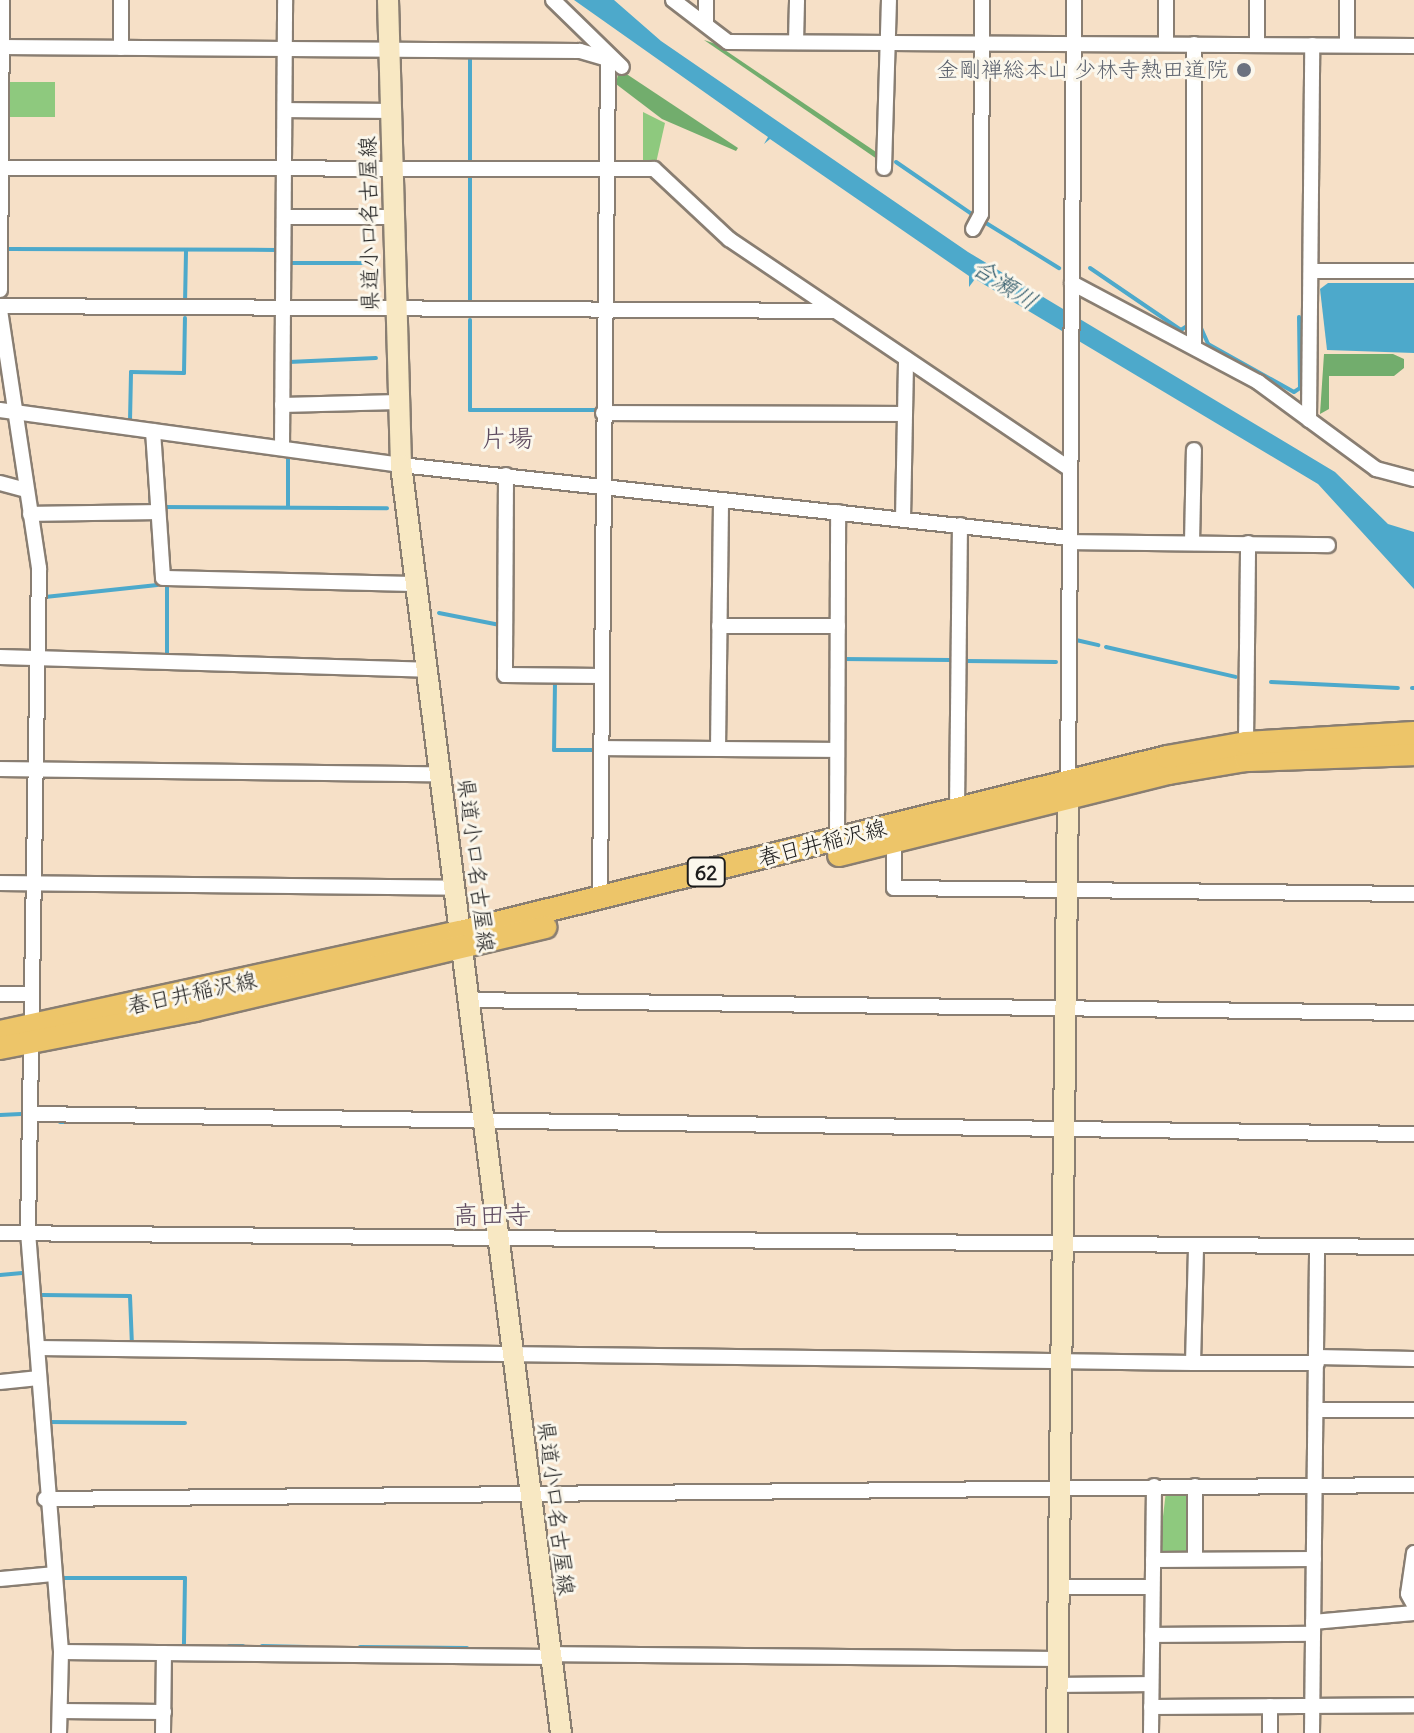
<!DOCTYPE html>
<html>
<head>
<meta charset="utf-8">
<style>
	body { margin:0 }
	#map { position:relative; width:1414px; height:1733px; overflow:hidden; background:#f6e0c7; font-family:Delius,"Klee One",sans-serif }
	div>[style] { position:absolute }
	.green>* { inset:0; background:#8ec97e; transform-origin:0 0 }
	.forest>* { inset:0; background:#72ad6d }
	.water>* { inset:0; background:#4da9cb }
	.stream>* { height:4px; margin:-2px; padding:0 2px; transform-origin:2px; border-radius:2px; background:#4da9cb }
	.roads { filter:drop-shadow(2px 0 #897e72) drop-shadow(-2px 0 #897e72) drop-shadow(0 2px #897e72) drop-shadow(0 -2px #897e72) }
	.street>* { height:14px; margin:-7px; padding:0 7px; transform-origin:7px; border-radius:7px; background:#fff }
	.secondary>* { height:20px; margin:-10px; padding:0 10px; transform-origin:10px; border-radius:10px; background:#f8e8c3 }
	.primary>* { height:22px; margin:-11px; padding:0 11px; transform-origin:11px; border-radius:11px; background:#edc569 }
	.dots>* { width:22px; height:22px; translate:-50% -50%; box-sizing:border-box; border:4px solid #fbf7ec; border-radius:50% }
	span { translate:-50% -50%; white-space:nowrap; text-align:center; line-height:1.15; -webkit-text-stroke:6px #fbf7ec; paint-order:stroke }
	.shield-label span { padding:2px 6px; background:#fbf7ec; border:2px solid; border-radius:6px; -webkit-text-stroke-width:0 }
	.shield-label { font-size:20px; color:#1c1c1c; font-weight:700 }
	.worship-label { font-size:22px; color:#5b616d }
	.right { translate:-100% -50%; text-align:right }
	.street-label { font-size:22px; color:#1c1c1c }
	.water-label { font-size:24px; color:#325b6b; font-style:italic }
	.quarter-label { font-size:26px; color:#5d4a5f }
</style>
</head>
<body>
<div id="map">
	<div class="green">
		<div style="left:9px;top:82px;width:46px;height:35px"></div>
		<div style="clip-path:polygon(643px 112px,665px 123px,656px 163px,643px 163px)"></div>
		<div style="clip-path:polygon(1166px 1491px,1190px 1496px,1186px 1555px,1159px 1551px)"></div>
	</div>
	<div class="forest">
		<div style="clip-path:polygon(704px 40px,716px 44px,882px 156px,877px 159px)"></div>
		<div style="clip-path:polygon(619px 69px,738px 148px,736px 151px,662px 119px,616px 84px)"></div>
		<div style="clip-path:polygon(1324px 354px,1393px 354px,1404px 359px,1404px 368px,1394px 376px,1329px 376px,1329px 409px,1320px 414px)"></div>
	</div>
	<div class="water">
		<div style="clip-path:polygon(574px 0,614px 0,661px 41px,968px 252px,1335px 472px,1388px 524px,1414px 532px,1414px 589px,1318px 484px,975px 279px,969px 287px,969px 276px,770px 139px,764px 144px,768px 137px)"></div>
		<div style="clip-path:polygon(1328px 283px,1414px 283px,1414px 353px,1327px 350px,1320px 289px)"></div>
	</div>
	<div class="stream">
		<div style="left:470px;top:56px;width:107px;rotate:90deg"></div>
		<div style="left:896px;top:162px;width:93px;rotate:34.5deg"></div>
		<div style="left:470px;top:177px;width:129px;rotate:90deg"></div>
		<div style="left:986px;top:223px;width:86px;rotate:31.7deg"></div>
		<div style="left:9px;top:249px;width:268px;rotate:0.2deg"></div>
		<div style="left:289px;top:263px;width:85px"></div>
		<div style="left:1090px;top:268px;width:110px;rotate:34.3deg"></div>
		<div style="left:1181px;top:330px;width:7px;rotate:-34deg"></div>
		<div style="left:185px;top:304px;width:54px;rotate:-88.9deg"></div>
		<div style="left:470px;top:320px;width:90px;rotate:90deg"></div>
		<div style="left:470px;top:410px;width:130px"></div>
		<div style="left:1201px;top:328px;width:17px;rotate:66deg"></div>
		<div style="left:1208px;top:344px;width:98px;rotate:29.2deg"></div>
		<div style="left:1294px;top:392px;width:7px;rotate:-34deg"></div>
		<div style="left:1300px;top:388px;width:71px;rotate:-90.8deg"></div>
		<div style="left:289px;top:362px;width:87px;rotate:-2.6deg"></div>
		<div style="left:130px;top:421px;width:49px;rotate:-88.8deg"></div>
		<div style="left:131px;top:372px;width:53px;rotate:1.1deg"></div>
		<div style="left:184px;top:373px;width:55px;rotate:-89deg"></div>
		<div style="left:150px;top:489px;width:18px;rotate:87deg"></div>
		<div style="left:161px;top:507px;width:226px;rotate:0.3deg"></div>
		<div style="left:288px;top:507px;width:50px;rotate:-90deg"></div>
		<div style="left:167px;top:585px;width:73px;rotate:90deg"></div>
		<div style="left:45px;top:597px;width:113px;rotate:-6.1deg"></div>
		<div style="left:439px;top:613px;width:62px;rotate:11.1deg"></div>
		<div style="left:1076px;top:640px;width:23px;rotate:13deg"></div>
		<div style="left:1106px;top:647px;width:133px;rotate:13deg"></div>
		<div style="left:842px;top:659px;width:109px;rotate:0.5deg"></div>
		<div style="left:964px;top:661px;width:92px;rotate:0.6deg"></div>
		<div style="left:555px;top:682px;width:68px;rotate:90.8deg"></div>
		<div style="left:554px;top:750px;width:40px"></div>
		<div style="left:1271px;top:682px;width:127px;rotate:2.7deg"></div>
		<div style="left:1412px;top:688px;width:2px"></div>
		<div style="left:0;top:1115px;width:21px;rotate:-3deg"></div>
		<div style="left:60px;top:1122px;width:37px"></div>
		<div style="left:141px;top:1123px;width:15px"></div>
		<div style="left:0;top:1275px;width:25px;rotate:-5deg"></div>
		<div style="left:42px;top:1295px;width:88px;rotate:0.7deg"></div>
		<div style="left:130px;top:1296px;width:49px;rotate:87.7deg"></div>
		<div style="left:48px;top:1422px;width:137px;rotate:0.4deg"></div>
		<div style="left:61px;top:1578px;width:124px"></div>
		<div style="left:185px;top:1578px;width:67px;rotate:90.9deg"></div>
		<div style="left:229px;top:1646px;width:14px"></div>
		<div style="left:262px;top:1646px;width:45px;rotate:1.3deg"></div>
		<div style="left:360px;top:1647px;width:107px;rotate:0.5deg"></div>
	</div>
	<div class="roads">
		<div class="street">
			<div style="left:121px;top:0;width:48px;rotate:90deg"></div>
			<div style="left:553px;top:0;width:96px;rotate:44.2deg"></div>
			<div style="left:673px;top:0;width:69px;rotate:37.4deg"></div>
			<div style="left:728px;top:42px;width:686px;rotate:0.33deg"></div>
			<div style="left:706px;top:0;width:24px;rotate:90deg"></div>
			<div style="left:1166px;top:0;width:44px;rotate:90deg"></div>
			<div style="left:796px;top:42px;width:42px;rotate:-88.6deg"></div>
			<div style="left:1257px;top:45px;width:45px;rotate:-90deg"></div>
			<div style="left:1347px;top:45px;width:45px;rotate:-90deg"></div>
			<div style="left:0;top:47px;width:580px;rotate:0.4deg"></div>
			<div style="left:580px;top:51px;width:29px;rotate:16deg"></div>
			<div style="left:608px;top:59px;width:839px;rotate:90.55deg"></div>
			<div style="left:285px;top:110px;width:105px;rotate:0.5deg"></div>
			<div style="left:0;top:168px;width:654px;rotate:0.09deg"></div>
			<div style="left:654px;top:169px;width:103px;rotate:43deg"></div>
			<div style="left:729px;top:239px;width:411px;rotate:34deg"></div>
			<div style="left:884px;top:168px;width:168px;rotate:-88.3deg"></div>
			<div style="left:284px;top:217px;width:109px"></div>
			<div style="left:973px;top:229px;width:17px;rotate:-62deg"></div>
			<div style="left:981px;top:214px;width:214px;rotate:-89.7deg"></div>
			<div style="left:1311px;top:271px;width:103px"></div>
			<div style="left:1072px;top:283px;width:211px;rotate:28deg"></div>
			<div style="left:1258px;top:382px;width:147px;rotate:36.4deg"></div>
			<div style="left:1376px;top:469px;width:39px;rotate:15deg"></div>
			<div style="left:0;top:290px;width:290px;rotate:-89.6deg"></div>
			<div style="left:0;top:306px;width:834px;rotate:0.34deg"></div>
			<div style="left:0;top:310px;width:261px;rotate:81.4deg"></div>
			<div style="left:39px;top:568px;width:664px;rotate:90.95deg"></div>
			<div style="left:28px;top:1232px;width:421px;rotate:85.5deg"></div>
			<div style="left:61px;top:1652px;width:81px;rotate:91.4deg"></div>
			<div style="left:1194px;top:345px;width:301px;rotate:-90deg"></div>
			<div style="left:282px;top:405px;width:117px;rotate:-1.5deg"></div>
			<div style="left:0;top:410px;width:405px;rotate:7.8deg"></div>
			<div style="left:401px;top:465px;width:673px;rotate:6.23deg"></div>
			<div style="left:603px;top:413px;width:302px;rotate:0.2deg"></div>
			<div style="left:1309px;top:420px;width:375px;rotate:-89.5deg"></div>
			<div style="left:153px;top:431px;width:147px;rotate:86.1deg"></div>
			<div style="left:163px;top:578px;width:253px;rotate:1.4deg"></div>
			<div style="left:282px;top:447px;width:447px;rotate:-89.6deg"></div>
			<div style="left:506px;top:475px;width:200px;rotate:90.3deg"></div>
			<div style="left:505px;top:675px;width:96px;rotate:0.6deg"></div>
			<div style="left:0;top:483px;width:27px;rotate:15deg"></div>
			<div style="left:30px;top:514px;width:125px;rotate:-0.9deg"></div>
			<div style="left:903px;top:519px;width:160px;rotate:-88.9deg"></div>
			<div style="left:1070px;top:542px;width:258px;rotate:0.7deg"></div>
			<div style="left:1192px;top:543px;width:93px;rotate:-88.8deg"></div>
			<div style="left:719px;top:626px;width:119px"></div>
			<div style="left:0;top:657px;width:427px;rotate:1.7deg"></div>
			<div style="left:1246px;top:743px;width:200px;rotate:-89.4deg"></div>
			<div style="left:601px;top:748px;width:236px;rotate:0.5deg"></div>
			<div style="left:718px;top:749px;width:248px;rotate:-89.3deg"></div>
			<div style="left:0;top:769px;width:440px;rotate:0.7deg"></div>
			<div style="left:1068px;top:788px;width:788px;rotate:-89.56deg"></div>
			<div style="left:957px;top:809px;width:284px;rotate:-89.4deg"></div>
			<div style="left:837px;top:840px;width:328px;rotate:-89.8deg"></div>
			<div style="left:894px;top:842px;width:46px;rotate:90deg"></div>
			<div style="left:894px;top:888px;width:520px;rotate:0.66deg"></div>
			<div style="left:0;top:883px;width:454px;rotate:0.6deg"></div>
			<div style="left:0;top:994px;width:32px"></div>
			<div style="left:467px;top:1000px;width:947px;rotate:0.79deg"></div>
			<div style="left:31px;top:1114px;width:1383px;rotate:0.83deg"></div>
			<div style="left:0;top:1233px;width:1414px;rotate:0.57deg"></div>
			<div style="left:38px;top:1348px;width:1155px;rotate:0.74deg"></div>
			<div style="left:1193px;top:1363px;width:117px;rotate:-88.5deg"></div>
			<div style="left:1317px;top:1357px;width:97px;rotate:1.2deg"></div>
			<div style="left:1193px;top:1363px;width:124px"></div>
			<div style="left:0;top:1382px;width:39px;rotate:-6deg"></div>
			<div style="left:1316px;top:1410px;width:98px"></div>
			<div style="left:1195px;top:1486px;width:73px;rotate:90deg"></div>
			<div style="left:45px;top:1499px;width:1369px;rotate:-0.59deg"></div>
			<div style="left:1414px;top:1553px;width:41px;rotate:98.3deg"></div>
			<div style="left:1408px;top:1594px;width:13px;rotate:61deg"></div>
			<div style="left:1153px;top:1560px;width:161px;rotate:-0.4deg"></div>
			<div style="left:0;top:1579px;width:54px;rotate:-5.3deg"></div>
			<div style="left:1059px;top:1587px;width:93px"></div>
			<div style="left:1313px;top:1622px;width:101px;rotate:-5.1deg"></div>
			<div style="left:1152px;top:1635px;width:161px;rotate:-0.4deg"></div>
			<div style="left:61px;top:1652px;width:489px;rotate:0.6deg"></div>
			<div style="left:550px;top:1654px;width:508px;rotate:0.56deg"></div>
			<div style="left:1058px;top:1685px;width:93px;rotate:-0.6deg"></div>
			<div style="left:1270px;top:1706px;width:27px;rotate:90deg"></div>
			<div style="left:1151px;top:1707px;width:263px;rotate:-0.4deg"></div>
			<div style="left:60px;top:1711px;width:104px;rotate:0.6deg"></div>
			<div style="left:163px;top:1733px;width:80px;rotate:-89.3deg"></div>
			<div style="left:1151px;top:1733px;width:247px;rotate:-89.3deg"></div>
			<div style="left:1312px;top:1733px;width:486px;rotate:-89.4deg"></div>
		</div>
		<div class="secondary">
			<div style="left:388px;top:0;width:465px;rotate:88.4deg"></div>
			<div style="left:401px;top:465px;width:1278px;rotate:82.81deg"></div>
			<div style="left:1057px;top:1733px;width:935px;rotate:-89.33deg"></div>
		</div>
		<div class="primary">
			<div style="left:839px;top:855px;width:340px;rotate:-14deg"></div>
			<div style="left:1169px;top:773px;width:78px;rotate:-9.6deg"></div>
			<div style="left:1246px;top:760px;width:168px;rotate:-2deg"></div>
			<div style="left:0;top:1032px;width:471px;rotate:-12.3deg"></div>
			<div style="left:460px;top:932px;width:728px;rotate:-13.9deg"></div>
			<div style="left:1167px;top:757px;width:80px;rotate:-10deg"></div>
			<div style="left:1246px;top:743px;width:168px;rotate:-3.4deg"></div>
			<div style="left:0;top:1048px;width:199px;rotate:-11deg"></div>
			<div style="left:195px;top:1010px;width:360px;rotate:-13.3deg"></div>
		</div>
	</div>
	<div class="dots">
		<div style="left:1244px;top:70px;background:#6b7280"></div>
	</div>
	<div class="shield-label">
		<span style="left:706px;top:872px">62</span>
	</div>
	<div class="worship-label">
		<span class="right" style="left:1228px;top:70px">金剛禅総本山 少林寺熱田道院</span>
	</div>
	<div class="street-label">
		<span style="left:369px;top:224px;rotate:-91deg">県道小口名古屋線</span>
		<span style="left:822px;top:843px;rotate:-14deg">春日井稲沢線</span>
		<span style="left:476px;top:865px;rotate:83deg">県道小口名古屋線</span>
		<span style="left:192px;top:993px;rotate:-12deg">春日井稲沢線</span>
		<span style="left:556px;top:1508px;rotate:83deg">県道小口名古屋線</span>
	</div>
	<div class="water-label">
		<span style="left:1005px;top:284px;rotate:33deg">合瀬川</span>
	</div>
	<div class="quarter-label">
		<span style="left:507px;top:438px">片場</span>
		<span style="left:492px;top:1215px">高田寺</span>
	</div>
</div>
</body>
</html>
